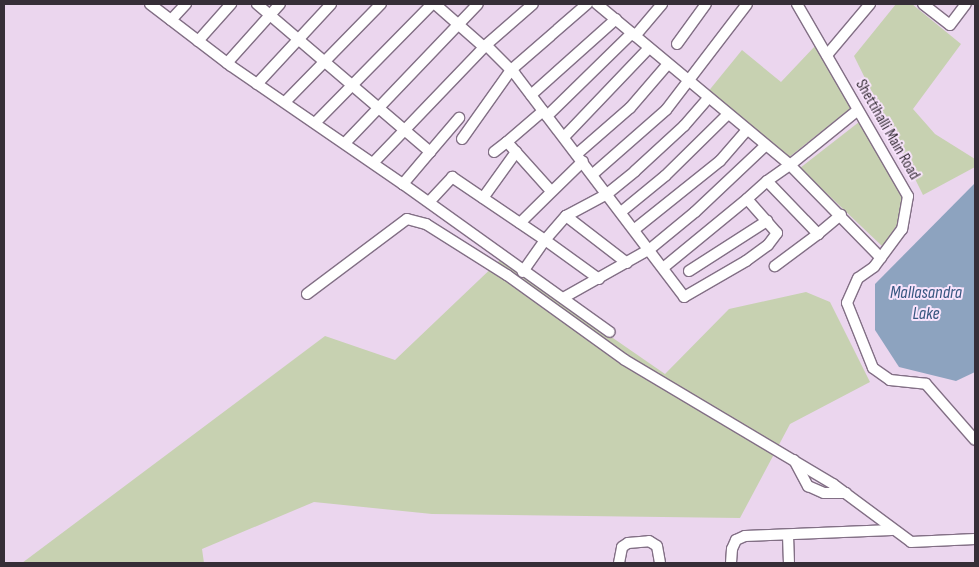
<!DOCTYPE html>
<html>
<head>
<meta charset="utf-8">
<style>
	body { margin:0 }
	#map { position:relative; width:979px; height:567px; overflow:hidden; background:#ebd6ee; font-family:"Sofia Sans Condensed",sans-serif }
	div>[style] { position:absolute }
	.green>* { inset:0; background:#c7d1b1 }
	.water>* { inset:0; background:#8da3bf }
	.roads { filter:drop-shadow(1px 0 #826f85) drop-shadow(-1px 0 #826f85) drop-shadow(0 1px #826f85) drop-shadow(0 -1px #826f85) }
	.minor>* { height:10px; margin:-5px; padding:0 5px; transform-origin:5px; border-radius:5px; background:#fff }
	span { translate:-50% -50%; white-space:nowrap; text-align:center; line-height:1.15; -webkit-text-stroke:4px #f8e3fc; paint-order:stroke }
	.street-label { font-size:16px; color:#362e37 }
	.water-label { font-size:18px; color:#375780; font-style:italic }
	.frame { position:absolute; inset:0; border:5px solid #362e37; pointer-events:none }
</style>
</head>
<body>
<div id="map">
	<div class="green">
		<div style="clip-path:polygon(896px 4px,912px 4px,961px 44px,913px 109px,935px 134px,975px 159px,975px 167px,923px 195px,854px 56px)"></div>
		<div style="clip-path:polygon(816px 45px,851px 108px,788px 158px,707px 93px,742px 50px,781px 82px)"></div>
		<div style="clip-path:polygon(859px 122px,905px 197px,897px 225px,883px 247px,800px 168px)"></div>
		<div style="clip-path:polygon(500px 260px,665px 374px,729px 309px,806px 292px,830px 302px,870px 382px,790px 424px,740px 518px,432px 514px,314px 502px,202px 549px,204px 563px,22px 563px,325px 336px,395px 360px)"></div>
	</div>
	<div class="water">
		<div style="clip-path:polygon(975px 183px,975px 372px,956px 381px,899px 367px,875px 330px,875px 284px)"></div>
	</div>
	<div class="roads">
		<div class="minor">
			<div style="left:150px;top:4px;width:102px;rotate:37.4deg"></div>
			<div style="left:231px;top:66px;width:209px;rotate:34.5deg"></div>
			<div style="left:257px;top:4px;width:228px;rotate:40.5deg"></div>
			<div style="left:430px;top:152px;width:42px;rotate:130.2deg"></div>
			<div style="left:403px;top:184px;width:254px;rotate:35.6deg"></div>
			<div style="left:435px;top:4px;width:65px;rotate:41.3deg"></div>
			<div style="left:597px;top:4px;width:251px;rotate:39.8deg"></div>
			<div style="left:790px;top:165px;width:87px;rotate:-39deg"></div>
			<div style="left:797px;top:4px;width:222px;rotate:60deg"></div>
			<div style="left:908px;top:196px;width:34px;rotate:100deg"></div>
			<div style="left:902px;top:229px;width:47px;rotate:126.4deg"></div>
			<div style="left:874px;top:267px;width:19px;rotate:145deg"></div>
			<div style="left:858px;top:278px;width:27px;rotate:114deg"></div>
			<div style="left:847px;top:303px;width:70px;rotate:68.2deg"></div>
			<div style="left:873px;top:368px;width:21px;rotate:35deg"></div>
			<div style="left:890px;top:380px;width:36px;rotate:6deg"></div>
			<div style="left:926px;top:384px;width:74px;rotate:48.8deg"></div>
			<div style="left:923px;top:4px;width:34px;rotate:38deg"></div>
			<div style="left:950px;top:25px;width:26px;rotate:-53deg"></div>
			<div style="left:171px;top:20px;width:22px;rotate:-47deg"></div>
			<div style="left:635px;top:36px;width:42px;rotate:-49.8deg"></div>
			<div style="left:198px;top:41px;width:50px;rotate:-48.3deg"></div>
			<div style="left:677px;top:44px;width:49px;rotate:-54.1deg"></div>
			<div style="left:486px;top:45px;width:62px;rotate:-41.1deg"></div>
			<div style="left:827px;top:55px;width:67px;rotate:-49.9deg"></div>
			<div style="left:227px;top:63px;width:79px;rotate:-48.1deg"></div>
			<div style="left:257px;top:84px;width:109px;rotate:-47.2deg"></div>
			<div style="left:531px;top:95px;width:114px;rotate:-41.8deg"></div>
			<div style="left:285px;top:102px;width:137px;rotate:-45.6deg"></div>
			<div style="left:543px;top:111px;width:48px;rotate:139.3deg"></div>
			<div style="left:507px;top:142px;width:64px;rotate:48.1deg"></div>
			<div style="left:547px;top:116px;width:119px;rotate:-44.3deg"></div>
			<div style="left:315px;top:123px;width:167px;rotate:-45.5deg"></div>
			<div style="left:564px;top:137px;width:123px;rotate:-46.3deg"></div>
			<div style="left:462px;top:139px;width:85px;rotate:-54.6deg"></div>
			<div style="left:511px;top:70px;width:101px;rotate:-41deg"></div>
			<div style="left:345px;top:143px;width:192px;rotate:-46.3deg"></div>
			<div style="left:430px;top:152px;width:45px;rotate:-49.5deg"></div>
			<div style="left:494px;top:152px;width:16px;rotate:-38deg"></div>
			<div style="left:577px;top:154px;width:70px;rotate:-41deg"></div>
			<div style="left:630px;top:108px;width:58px;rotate:-49.2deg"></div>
			<div style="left:373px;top:163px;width:163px;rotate:-46.2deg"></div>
			<div style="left:486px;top:45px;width:41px;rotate:45deg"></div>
			<div style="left:515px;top:74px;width:280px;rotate:52.8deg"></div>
			<div style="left:684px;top:297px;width:72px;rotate:-30.1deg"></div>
			<div style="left:746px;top:261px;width:27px;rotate:-36deg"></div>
			<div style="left:768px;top:245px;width:15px;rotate:-53deg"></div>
			<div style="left:777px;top:233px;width:45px;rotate:-131.4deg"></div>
			<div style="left:747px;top:199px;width:27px;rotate:-42deg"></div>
			<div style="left:767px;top:181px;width:74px;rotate:46.1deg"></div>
			<div style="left:818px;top:234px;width:54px;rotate:143.3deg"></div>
			<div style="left:593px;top:174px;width:97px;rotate:-41.2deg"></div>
			<div style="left:666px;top:110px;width:133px;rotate:-52.6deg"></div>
			<div style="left:767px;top:181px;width:28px;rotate:-35deg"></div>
			<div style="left:790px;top:165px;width:130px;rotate:45.6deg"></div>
			<div style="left:483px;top:198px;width:57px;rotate:-54.3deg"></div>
			<div style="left:430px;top:201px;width:33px;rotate:-47deg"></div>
			<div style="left:452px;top:177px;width:112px;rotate:34.1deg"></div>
			<div style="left:545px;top:240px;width:39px;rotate:125deg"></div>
			<div style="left:621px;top:212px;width:57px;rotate:-39.3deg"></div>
			<div style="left:665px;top:176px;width:87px;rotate:-44.5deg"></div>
			<div style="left:566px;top:216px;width:47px;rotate:-28.2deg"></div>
			<div style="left:607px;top:194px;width:36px;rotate:-39deg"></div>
			<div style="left:635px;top:171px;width:67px;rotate:-42.6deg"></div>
			<div style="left:684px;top:126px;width:37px;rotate:-49deg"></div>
			<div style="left:520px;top:223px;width:88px;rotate:-44.5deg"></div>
			<div style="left:635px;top:229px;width:109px;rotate:-38.7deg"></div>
			<div style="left:720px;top:161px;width:40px;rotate:-49deg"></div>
			<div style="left:818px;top:234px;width:30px;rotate:-40deg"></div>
			<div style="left:663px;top:268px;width:109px;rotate:-39.4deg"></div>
			<div style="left:689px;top:271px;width:93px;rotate:-32.7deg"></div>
			<div style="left:599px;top:279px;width:67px;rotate:-144.2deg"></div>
			<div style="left:545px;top:240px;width:32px;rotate:-49deg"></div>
			<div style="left:566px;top:216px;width:77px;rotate:37.6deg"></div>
			<div style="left:307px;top:294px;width:125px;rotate:-36.9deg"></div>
			<div style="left:407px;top:219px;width:20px;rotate:15deg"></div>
			<div style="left:426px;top:224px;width:96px;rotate:32.2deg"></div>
			<div style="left:507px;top:275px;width:145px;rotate:35.8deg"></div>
			<div style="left:625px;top:360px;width:242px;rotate:30.8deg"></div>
			<div style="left:833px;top:484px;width:97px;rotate:36.6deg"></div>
			<div style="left:911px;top:542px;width:64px;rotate:-2.7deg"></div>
			<div style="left:563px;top:298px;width:100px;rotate:-29.4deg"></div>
			<div style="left:650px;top:249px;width:58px;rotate:-39.4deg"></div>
			<div style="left:695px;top:212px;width:96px;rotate:-43.3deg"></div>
			<div style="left:794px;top:460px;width:30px;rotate:62deg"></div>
			<div style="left:808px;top:486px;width:17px;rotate:24deg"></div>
			<div style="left:824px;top:493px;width:22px"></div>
			<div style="left:788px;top:535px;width:28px;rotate:88deg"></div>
			<div style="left:619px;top:563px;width:16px;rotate:-79deg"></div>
			<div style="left:622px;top:547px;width:7px;rotate:-34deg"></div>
			<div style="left:628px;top:543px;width:21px;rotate:-5deg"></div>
			<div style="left:649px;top:541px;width:9px;rotate:32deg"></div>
			<div style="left:657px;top:546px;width:17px;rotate:80deg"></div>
			<div style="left:731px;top:563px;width:14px;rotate:-86deg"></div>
			<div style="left:732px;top:549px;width:10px;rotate:-66deg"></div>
			<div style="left:736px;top:540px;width:10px;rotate:-24deg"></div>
			<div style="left:745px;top:536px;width:147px;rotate:-2.3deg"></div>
		</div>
	</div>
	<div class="street-label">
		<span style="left:887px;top:130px;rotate:60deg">Shettihalli Main Road</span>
	</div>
	<div class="water-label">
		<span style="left:926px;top:304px">Mallasandra<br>Lake</span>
	</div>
	<div class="frame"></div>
</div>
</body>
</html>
